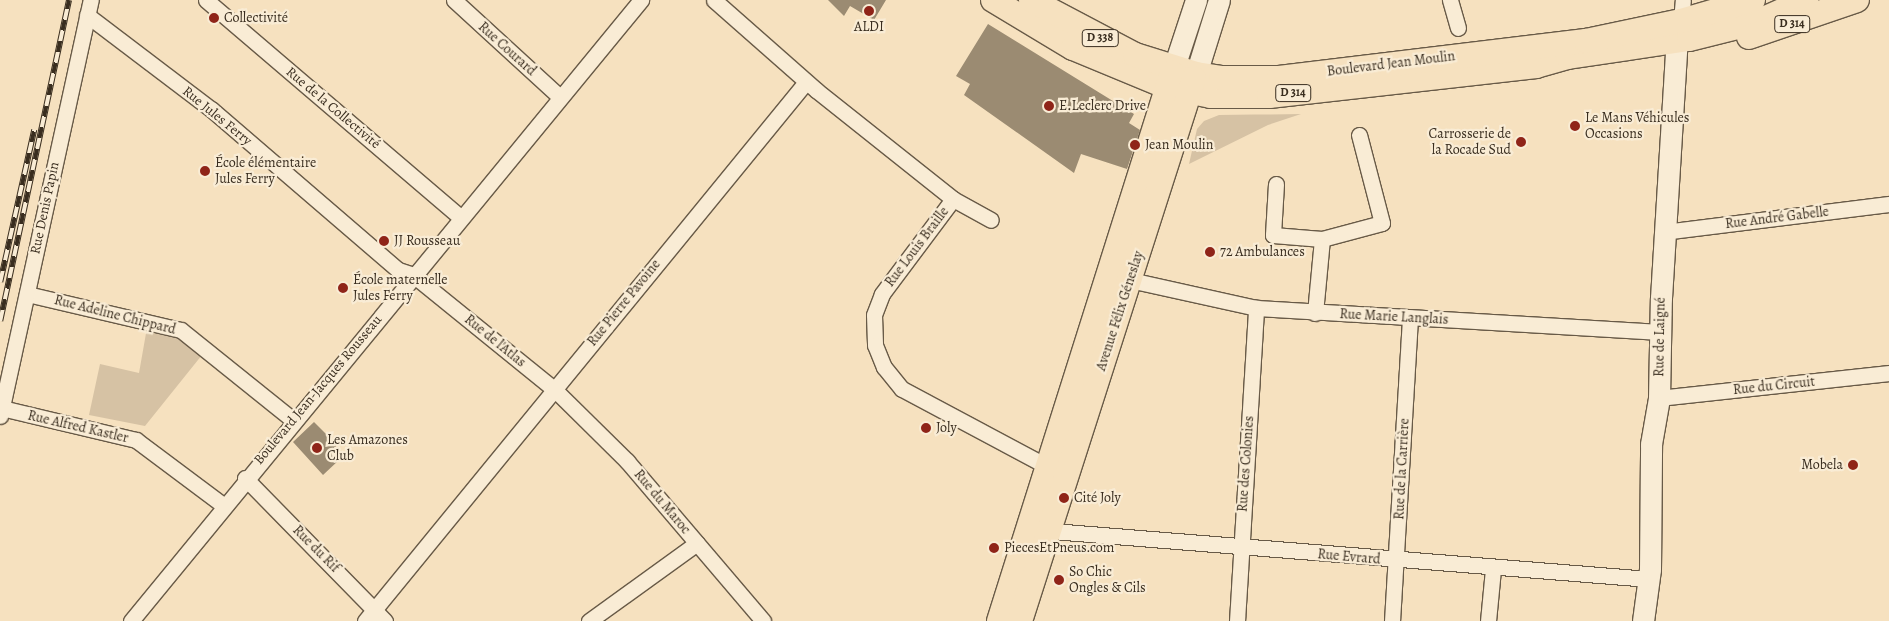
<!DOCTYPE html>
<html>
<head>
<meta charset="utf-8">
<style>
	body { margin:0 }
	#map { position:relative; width:1889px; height:621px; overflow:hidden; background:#f6e1bf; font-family:Alegreya,serif }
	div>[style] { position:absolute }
	.green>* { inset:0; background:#d6c2a4 }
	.building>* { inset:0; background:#9b8b72 }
	.roads { filter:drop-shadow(1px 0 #685a47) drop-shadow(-1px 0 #685a47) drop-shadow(0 1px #685a47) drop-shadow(0 -1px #685a47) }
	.street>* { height:15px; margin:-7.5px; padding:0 7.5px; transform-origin:7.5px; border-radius:7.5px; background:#f9ecd5 }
	.secondary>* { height:21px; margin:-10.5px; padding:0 10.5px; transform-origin:10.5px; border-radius:10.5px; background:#f9ecd5 }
	.primary>* { height:24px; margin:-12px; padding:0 12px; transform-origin:12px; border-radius:12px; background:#f6e1bf }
	.rail>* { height:5.5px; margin-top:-2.75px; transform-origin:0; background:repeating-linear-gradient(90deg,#f9ecd5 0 11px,#392d1f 0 22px); box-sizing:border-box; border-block:1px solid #392d1f }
	.dots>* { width:14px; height:14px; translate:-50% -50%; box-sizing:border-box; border:2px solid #f9ecd5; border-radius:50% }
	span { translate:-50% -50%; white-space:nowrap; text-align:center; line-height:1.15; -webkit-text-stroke:4.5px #f9ecd5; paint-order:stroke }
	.shield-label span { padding:1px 4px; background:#f9ecd5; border:1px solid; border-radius:4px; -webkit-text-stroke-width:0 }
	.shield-label { font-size:12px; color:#392d1f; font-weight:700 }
	.poi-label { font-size:14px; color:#392d1f }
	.left { translate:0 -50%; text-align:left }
	.right { translate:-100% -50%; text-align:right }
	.street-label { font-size:14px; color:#392d1f }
</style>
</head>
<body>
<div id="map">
	<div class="green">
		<div style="clip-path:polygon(1301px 114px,1268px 125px,1189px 164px,1197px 129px,1204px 121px,1219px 115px)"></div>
		<div style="clip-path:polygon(148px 322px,206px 350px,145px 426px,89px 415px,100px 364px,139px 373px)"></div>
	</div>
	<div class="building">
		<div style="clip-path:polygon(828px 0,886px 0,874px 20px,850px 6px,844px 16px)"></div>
		<div style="clip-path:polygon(988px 24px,1134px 114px,1129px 123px,1140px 130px,1127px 169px,1081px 154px,1074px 173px,964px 95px,970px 84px,956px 76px)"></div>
		<div style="clip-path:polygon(314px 422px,337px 445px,331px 451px,339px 460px,323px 475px,293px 442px)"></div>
	</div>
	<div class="roads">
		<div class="street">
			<div style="left:206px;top:0;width:333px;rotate:40.5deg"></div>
			<div style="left:454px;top:0;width:144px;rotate:42.5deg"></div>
			<div style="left:714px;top:0;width:136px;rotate:41.4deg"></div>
			<div style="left:816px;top:90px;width:175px;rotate:38.5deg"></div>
			<div style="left:953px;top:199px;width:43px;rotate:28.9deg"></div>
			<div style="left:1450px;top:0;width:29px;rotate:74deg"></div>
			<div style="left:87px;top:15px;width:156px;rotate:37.2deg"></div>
			<div style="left:211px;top:109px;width:247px;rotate:40.7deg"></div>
			<div style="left:398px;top:270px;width:16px;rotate:18deg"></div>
			<div style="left:413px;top:275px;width:181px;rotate:39deg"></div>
			<div style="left:554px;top:389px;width:103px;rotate:44.6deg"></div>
			<div style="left:627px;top:461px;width:210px;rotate:49.6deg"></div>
			<div style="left:1681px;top:21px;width:21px;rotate:-85deg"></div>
			<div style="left:1276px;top:184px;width:51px;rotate:93.4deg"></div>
			<div style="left:1273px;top:235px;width:49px;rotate:4.7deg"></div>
			<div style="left:1322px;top:239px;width:62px;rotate:-14.9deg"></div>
			<div style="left:1382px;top:223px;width:91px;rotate:-104.6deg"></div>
			<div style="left:953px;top:199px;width:119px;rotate:126.8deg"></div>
			<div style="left:882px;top:294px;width:22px;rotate:111deg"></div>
			<div style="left:874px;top:315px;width:30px;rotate:88deg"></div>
			<div style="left:875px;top:345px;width:24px;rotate:68deg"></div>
			<div style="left:884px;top:367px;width:28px;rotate:51deg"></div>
			<div style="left:902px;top:389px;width:166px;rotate:28.1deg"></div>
			<div style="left:1664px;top:232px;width:227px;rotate:-7.1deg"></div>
			<div style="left:1130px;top:280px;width:129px;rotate:12.5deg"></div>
			<div style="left:1256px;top:308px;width:406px;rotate:3.4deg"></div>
			<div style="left:27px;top:294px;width:158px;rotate:13.2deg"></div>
			<div style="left:181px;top:330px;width:144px;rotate:38.8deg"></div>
			<div style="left:1315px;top:313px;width:74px;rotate:-84.6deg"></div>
			<div style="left:1659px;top:398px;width:231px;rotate:-6.2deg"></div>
			<div style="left:2px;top:408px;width:138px;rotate:13.4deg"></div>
			<div style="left:136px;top:440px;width:109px;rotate:36.8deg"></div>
			<div style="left:0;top:416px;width:426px;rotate:-77.7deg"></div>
			<div style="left:245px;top:478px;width:200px;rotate:45.6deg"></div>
			<div style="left:1040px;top:530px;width:611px;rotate:4.6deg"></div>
			<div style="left:131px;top:621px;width:804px;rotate:-50.61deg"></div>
			<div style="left:365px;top:621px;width:696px;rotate:-50.71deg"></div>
			<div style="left:589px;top:621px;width:133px;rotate:-35.8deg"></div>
			<div style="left:1237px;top:621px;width:314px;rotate:-86.5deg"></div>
			<div style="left:1392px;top:621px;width:304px;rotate:-86.6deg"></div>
			<div style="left:1488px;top:621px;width:52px;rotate:-84.5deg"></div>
		</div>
		<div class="secondary">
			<div style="left:1174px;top:67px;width:71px;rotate:-71.8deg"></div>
			<div style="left:1196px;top:74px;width:77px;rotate:-72.7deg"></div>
			<div style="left:1643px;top:621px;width:52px;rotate:-82.3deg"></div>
			<div style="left:1650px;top:569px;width:125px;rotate:-89.5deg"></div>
			<div style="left:1651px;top:444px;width:47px;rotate:-80.1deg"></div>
			<div style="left:1659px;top:398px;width:100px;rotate:-88.9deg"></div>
			<div style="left:1661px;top:298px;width:247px;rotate:-86.5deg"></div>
		</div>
		<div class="primary">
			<div style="left:993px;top:0;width:93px;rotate:31deg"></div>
			<div style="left:1073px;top:48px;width:102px;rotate:22.5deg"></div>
			<div style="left:1167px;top:87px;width:45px;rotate:11.6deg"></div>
			<div style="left:1211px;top:96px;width:58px"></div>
			<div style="left:1269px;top:96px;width:269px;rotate:-6.4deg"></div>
			<div style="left:1536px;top:66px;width:33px;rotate:-16deg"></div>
			<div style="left:1568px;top:57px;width:122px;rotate:-8.5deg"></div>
			<div style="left:1689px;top:39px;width:70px;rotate:-14deg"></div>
			<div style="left:1757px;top:22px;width:54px;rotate:-24.2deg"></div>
			<div style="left:1031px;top:0;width:118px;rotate:27.9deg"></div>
			<div style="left:1135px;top:55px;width:64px;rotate:17.3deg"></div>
			<div style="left:1196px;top:74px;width:25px;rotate:9deg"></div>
			<div style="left:1221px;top:78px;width:58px"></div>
			<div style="left:1279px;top:78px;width:309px;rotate:-6.9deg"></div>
			<div style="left:1586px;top:41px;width:97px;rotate:-11.9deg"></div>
			<div style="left:1681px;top:21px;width:75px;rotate:-16.3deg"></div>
			<div style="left:1749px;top:37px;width:114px;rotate:-18.9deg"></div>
			<div style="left:999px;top:621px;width:575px;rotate:-72.48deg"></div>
			<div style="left:1020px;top:621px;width:570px;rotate:-72.23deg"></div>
		</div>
	</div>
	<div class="rail">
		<div style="left:0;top:282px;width:156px;rotate:-77.4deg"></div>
		<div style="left:0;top:321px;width:328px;rotate:-77.9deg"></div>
	</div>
	<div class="dots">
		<div style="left:869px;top:11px;background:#8f2418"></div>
		<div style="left:214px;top:18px;background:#8f2418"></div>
		<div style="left:1049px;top:106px;background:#8f2418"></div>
		<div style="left:1575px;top:126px;background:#8f2418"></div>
		<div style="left:1521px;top:142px;background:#8f2418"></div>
		<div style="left:1135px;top:145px;background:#8f2418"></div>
		<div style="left:205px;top:171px;background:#8f2418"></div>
		<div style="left:384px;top:241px;background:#8f2418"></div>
		<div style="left:1210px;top:252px;background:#8f2418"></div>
		<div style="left:343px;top:288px;background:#8f2418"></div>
		<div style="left:926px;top:428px;background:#8f2418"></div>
		<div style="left:317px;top:448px;background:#8f2418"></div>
		<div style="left:1853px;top:465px;background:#8f2418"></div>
		<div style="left:1064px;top:498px;background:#8f2418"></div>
		<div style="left:994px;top:548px;background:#8f2418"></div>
		<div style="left:1059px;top:580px;background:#8f2418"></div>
	</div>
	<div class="shield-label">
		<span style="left:1792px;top:24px">D 314</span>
		<span style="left:1100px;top:38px">D 338</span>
		<span style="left:1293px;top:93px">D 314</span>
	</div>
	<div class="poi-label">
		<span class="left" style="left:224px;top:18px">Collectivité</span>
		<span style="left:869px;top:27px">ALDI</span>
		<span class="left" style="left:1059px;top:106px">E.Leclerc Drive</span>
		<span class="left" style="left:1585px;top:126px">Le Mans Véhicules<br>Occasions</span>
		<span class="right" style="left:1511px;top:142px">Carrosserie de<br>la Rocade Sud</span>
		<span class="left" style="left:1145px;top:145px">Jean Moulin</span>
		<span class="left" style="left:215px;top:171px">École élémentaire<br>Jules Ferry</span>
		<span class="left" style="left:394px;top:241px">JJ Rousseau</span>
		<span class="left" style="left:1220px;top:252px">72 Ambulances</span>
		<span class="left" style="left:353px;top:288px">École maternelle<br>Jules Ferry</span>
		<span class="left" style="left:936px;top:428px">Joly</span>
		<span class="left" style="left:327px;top:448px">Les Amazones<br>Club</span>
		<span class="right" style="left:1843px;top:465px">Mobela</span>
		<span class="left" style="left:1074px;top:498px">Cité Joly</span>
		<span class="left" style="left:1004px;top:548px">PiecesEtPneus.com</span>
		<span class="left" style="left:1069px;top:580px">So Chic<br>Ongles &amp; Cils</span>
	</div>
	<div class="street-label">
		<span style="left:507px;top:49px;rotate:42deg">Rue Courard</span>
		<span style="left:1391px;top:64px;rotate:-7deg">Boulevard Jean Moulin</span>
		<span style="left:333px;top:108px;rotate:40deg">Rue de la Collectivité</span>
		<span style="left:217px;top:116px;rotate:39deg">Rue Jules Ferry</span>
		<span style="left:45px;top:208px;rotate:-78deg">Rue Denis Papin</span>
		<span style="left:1777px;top:218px;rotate:-7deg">Rue André Gabelle</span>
		<span style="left:917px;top:247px;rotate:-53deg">Rue Louis Braille</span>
		<span style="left:624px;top:303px;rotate:-51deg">Rue Pierre Pavoine</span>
		<span style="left:1120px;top:311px;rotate:-72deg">Avenue Félix Géneslay</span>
		<span style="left:115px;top:315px;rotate:14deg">Rue Adeline Chippard</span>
		<span style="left:1394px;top:317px;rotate:3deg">Rue Marie Langlais</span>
		<span style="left:1660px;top:337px;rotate:-89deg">Rue de Laigné</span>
		<span style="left:495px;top:341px;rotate:39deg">Rue de l'Atlas</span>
		<span style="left:1774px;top:386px;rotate:-6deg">Rue du Circuit</span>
		<span style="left:318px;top:390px;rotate:-50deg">Boulevard Jean-Jacques Rousseau</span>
		<span style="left:78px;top:427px;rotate:13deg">Rue Alfred Kastler</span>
		<span style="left:1246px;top:464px;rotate:-86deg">Rue des Colonies</span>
		<span style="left:1402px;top:469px;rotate:-87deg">Rue de la Carrière</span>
		<span style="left:662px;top:502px;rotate:50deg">Rue du Maroc</span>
		<span style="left:316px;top:549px;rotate:45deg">Rue du Rif</span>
		<span style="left:1349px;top:557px;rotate:5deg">Rue Evrard</span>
	</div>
</div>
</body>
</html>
